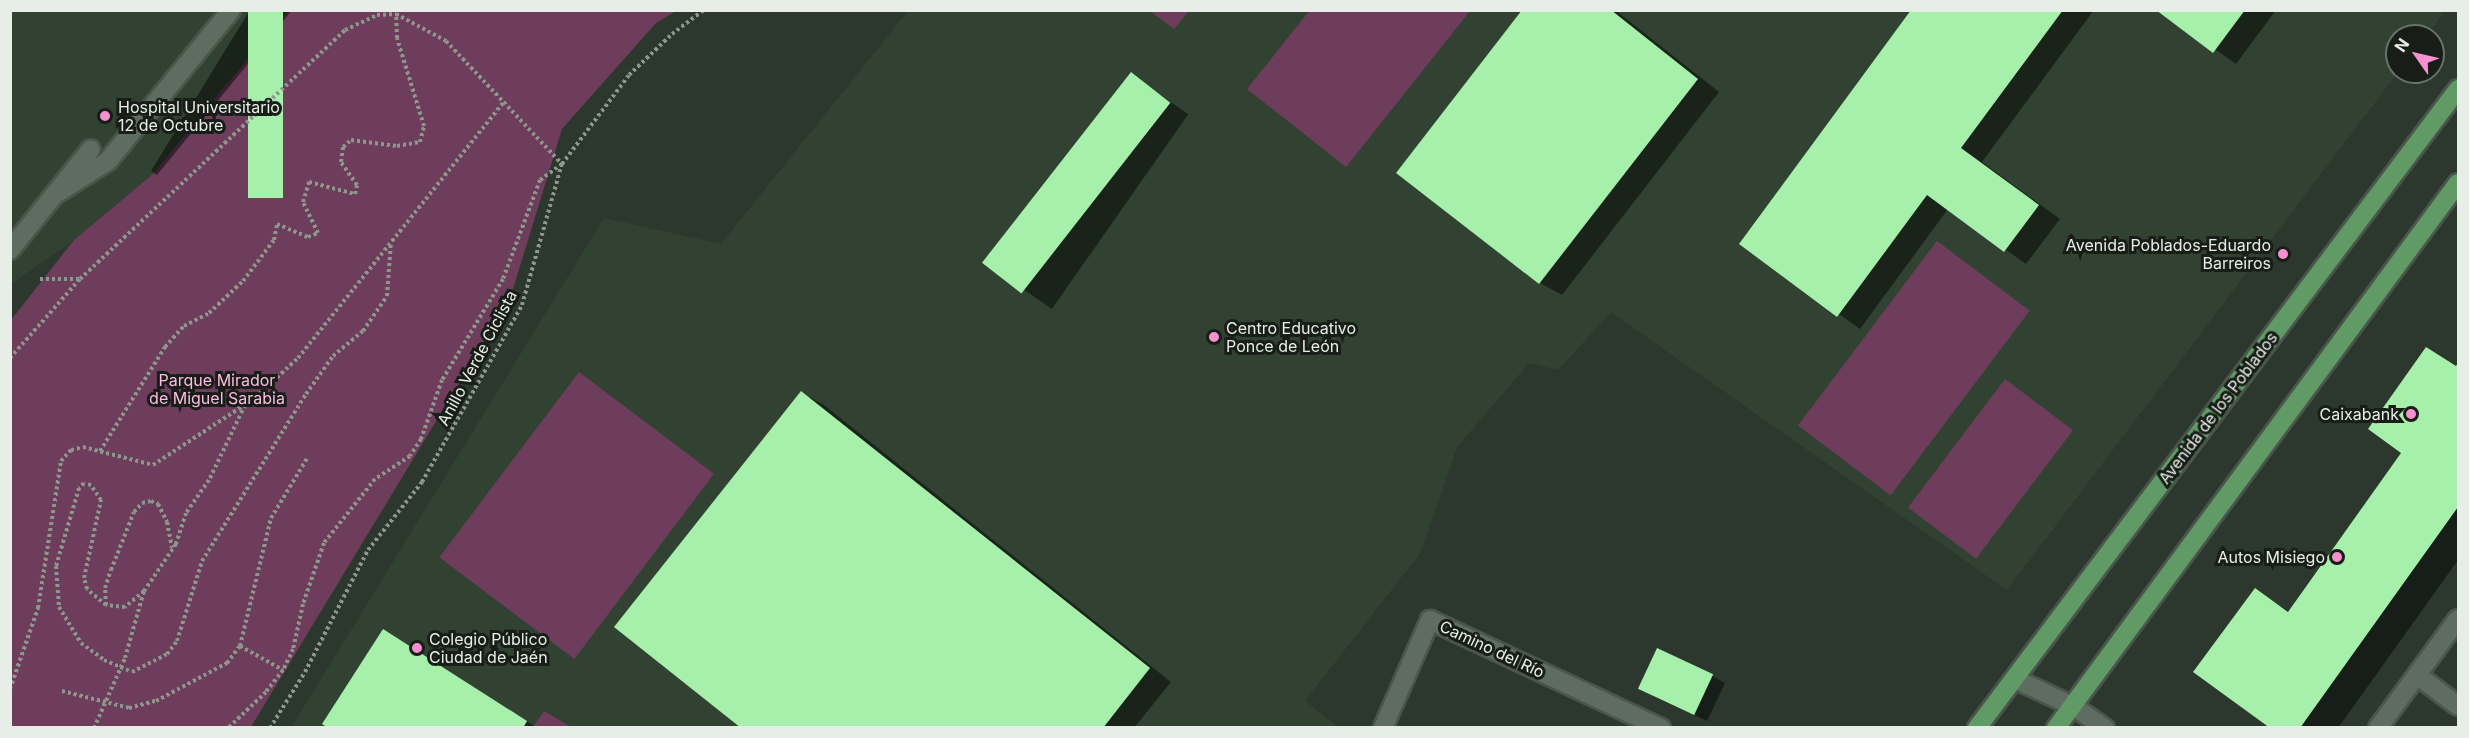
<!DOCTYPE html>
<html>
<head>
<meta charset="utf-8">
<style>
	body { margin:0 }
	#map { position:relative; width:2469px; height:738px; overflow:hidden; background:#2c382d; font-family:Inter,sans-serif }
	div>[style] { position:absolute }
	.built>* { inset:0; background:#324232 }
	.green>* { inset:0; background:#6e3d5c; transform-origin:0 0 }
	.shadow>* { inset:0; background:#0007; transform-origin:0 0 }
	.building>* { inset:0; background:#a6f0ab; transform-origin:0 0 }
	.path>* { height:4px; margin-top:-2px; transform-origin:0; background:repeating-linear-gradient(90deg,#8d978e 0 3px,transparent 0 6px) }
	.roads { filter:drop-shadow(2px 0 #4b554c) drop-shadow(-2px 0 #4b554c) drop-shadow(0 2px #4b554c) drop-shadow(0 -2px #4b554c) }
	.lane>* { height:18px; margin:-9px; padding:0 9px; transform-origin:9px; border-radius:9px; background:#5f6c60 }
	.street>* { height:18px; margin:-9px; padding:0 9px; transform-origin:9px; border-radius:9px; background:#5f6c60 }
	.primary>* { height:18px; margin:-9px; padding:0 9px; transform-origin:9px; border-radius:9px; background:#609b65 }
	.dots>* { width:16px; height:16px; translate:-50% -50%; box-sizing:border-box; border:3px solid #181d18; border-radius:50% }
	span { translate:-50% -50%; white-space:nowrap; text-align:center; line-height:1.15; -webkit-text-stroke:6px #181d18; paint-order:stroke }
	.poi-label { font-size:16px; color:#e6eee7 }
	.left { translate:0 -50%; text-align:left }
	.right { translate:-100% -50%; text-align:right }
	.street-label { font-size:16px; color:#e6eee7 }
	.park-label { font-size:16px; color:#fdbce2 }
	.frame { position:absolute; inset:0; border:12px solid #e6eee7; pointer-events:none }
	.north { position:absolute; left:2385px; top:24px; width:60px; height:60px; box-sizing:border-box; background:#181d18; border:2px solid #6a716b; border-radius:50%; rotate:304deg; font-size:16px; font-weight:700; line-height:24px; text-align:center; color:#e6eee7 }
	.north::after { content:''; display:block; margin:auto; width:21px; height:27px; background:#f690cf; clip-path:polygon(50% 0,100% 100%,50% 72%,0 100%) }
</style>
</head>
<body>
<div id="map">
	<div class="built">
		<div style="clip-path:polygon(11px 11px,288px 11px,153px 174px,74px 240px,11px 284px)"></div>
		<div style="clip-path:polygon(908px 11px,2445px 11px,2426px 36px,2397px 36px,2398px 72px,2007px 590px,1611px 312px,1558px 370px,1529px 363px,1457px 447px,1421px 552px,1305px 701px,1338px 727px,291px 728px,604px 218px,721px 244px)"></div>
	</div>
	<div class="green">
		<div style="clip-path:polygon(288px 10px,676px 11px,656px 23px,562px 129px,510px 299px,251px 727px,11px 727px,11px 320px,74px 240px,153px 174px)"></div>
		<div style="clip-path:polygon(1310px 10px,1470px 11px,1346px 167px,1247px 89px)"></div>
		<div style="clip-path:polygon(1150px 11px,1189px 11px,1174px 29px)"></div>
		<div style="left:1937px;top:241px;width:116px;height:231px;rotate:37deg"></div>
		<div style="left:579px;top:372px;width:169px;height:232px;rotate:37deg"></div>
		<div style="left:2005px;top:379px;width:85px;height:161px;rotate:37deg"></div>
		<div style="clip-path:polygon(544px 711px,571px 727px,533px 727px)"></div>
	</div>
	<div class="shadow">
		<div style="clip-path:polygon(250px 10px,292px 10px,157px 175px,151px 171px)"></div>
		<div style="clip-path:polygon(1524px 10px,1615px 10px,1719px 92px,1562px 295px,1540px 283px)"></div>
		<div style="clip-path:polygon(1913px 10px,2094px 10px,1982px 162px,2060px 219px,2026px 264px,1948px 209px,1860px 329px,1741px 244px)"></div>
		<div style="clip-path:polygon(2159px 10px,2276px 10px,2236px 64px)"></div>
		<div style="left:1131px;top:74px;width:70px;height:238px;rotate:35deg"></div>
		<div style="clip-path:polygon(2458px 365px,2458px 560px,2338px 728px,2272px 728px,2255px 590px,2290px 612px,2403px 452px)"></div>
		<div style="clip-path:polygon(802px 393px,824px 405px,1171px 682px,1134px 728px,743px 728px)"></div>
		<div style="clip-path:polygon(401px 641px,537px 728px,331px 728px)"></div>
		<div style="clip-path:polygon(1712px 676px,1725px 683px,1707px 721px,1653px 696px)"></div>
	</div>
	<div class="building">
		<div style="left:248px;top:10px;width:35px;height:188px"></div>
		<div style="clip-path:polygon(1522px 10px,1611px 10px,1698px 79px,1539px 284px,1396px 173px)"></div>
		<div style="clip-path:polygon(1911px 10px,2063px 10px,1961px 148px,2039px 205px,2004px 252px,1927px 195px,1837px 317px,1739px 244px)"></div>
		<div style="clip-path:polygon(2156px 10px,2245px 10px,2213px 53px)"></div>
		<div style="left:1131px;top:72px;width:50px;height:242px;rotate:38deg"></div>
		<div style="clip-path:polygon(2426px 347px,2456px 366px,2458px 363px,2458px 507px,2300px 728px,2270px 728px,2193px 672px,2255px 588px,2288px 612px,2401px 453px,2368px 429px)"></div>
		<div style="clip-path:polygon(801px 391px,1150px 668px,1103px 728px,741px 728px,614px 627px)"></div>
		<div style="clip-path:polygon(383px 629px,527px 721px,523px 728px,328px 728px,322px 724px)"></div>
		<div style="left:1657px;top:648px;width:62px;height:45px;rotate:25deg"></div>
	</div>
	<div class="path">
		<div style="left:40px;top:279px;width:40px"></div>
		<div style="left:10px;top:358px;width:106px;rotate:-48.5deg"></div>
		<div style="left:80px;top:279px;width:364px;rotate:-43.2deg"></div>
		<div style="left:345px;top:30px;width:35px;rotate:-25deg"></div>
		<div style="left:377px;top:15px;width:19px;rotate:-3deg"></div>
		<div style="left:396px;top:14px;width:57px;rotate:28.4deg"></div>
		<div style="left:446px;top:41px;width:169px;rotate:46.7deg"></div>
		<div style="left:562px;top:164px;width:27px;rotate:144deg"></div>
		<div style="left:540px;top:180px;width:106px;rotate:110.5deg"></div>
		<div style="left:503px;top:279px;width:118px;rotate:121.1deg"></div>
		<div style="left:442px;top:380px;width:63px;rotate:109.6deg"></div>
		<div style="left:421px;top:439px;width:20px;rotate:123deg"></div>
		<div style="left:410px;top:456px;width:42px;rotate:146.7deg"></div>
		<div style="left:375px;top:479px;width:82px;rotate:128.6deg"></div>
		<div style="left:324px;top:543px;width:65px;rotate:109deg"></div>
		<div style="left:303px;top:604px;width:46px;rotate:102.5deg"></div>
		<div style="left:293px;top:649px;width:23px;rotate:115deg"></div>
		<div style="left:283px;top:670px;width:28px;rotate:128deg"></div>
		<div style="left:266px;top:692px;width:52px;rotate:136.5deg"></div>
		<div style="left:245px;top:405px;width:83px;rotate:115.6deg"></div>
		<div style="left:209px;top:480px;width:40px;rotate:124.9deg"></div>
		<div style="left:186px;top:513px;width:33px;rotate:108deg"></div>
		<div style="left:176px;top:544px;width:57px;rotate:124.2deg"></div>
		<div style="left:144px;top:591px;width:25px;rotate:140deg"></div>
		<div style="left:125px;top:607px;width:19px;rotate:-174deg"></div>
		<div style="left:106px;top:605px;width:25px;rotate:-140deg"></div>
		<div style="left:87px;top:589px;width:11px;rotate:-105deg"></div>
		<div style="left:84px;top:578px;width:80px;rotate:-77.7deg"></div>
		<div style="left:101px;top:500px;width:18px;rotate:-124deg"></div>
		<div style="left:91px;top:485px;width:7px;rotate:-164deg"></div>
		<div style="left:84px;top:483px;width:7px;rotate:135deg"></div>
		<div style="left:79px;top:488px;width:81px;rotate:106.4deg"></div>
		<div style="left:56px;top:566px;width:41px;rotate:85.8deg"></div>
		<div style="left:59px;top:607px;width:42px;rotate:58.6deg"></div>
		<div style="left:81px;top:643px;width:29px;rotate:36deg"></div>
		<div style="left:104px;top:660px;width:30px;rotate:23deg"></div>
		<div style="left:132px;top:672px;width:39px;rotate:-27deg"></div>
		<div style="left:167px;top:654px;width:16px;rotate:-52deg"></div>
		<div style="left:177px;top:641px;width:84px;rotate:-72.6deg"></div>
		<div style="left:202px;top:561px;width:197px;rotate:-58.1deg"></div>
		<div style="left:306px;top:394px;width:47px;rotate:-54.6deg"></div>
		<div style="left:333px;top:356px;width:39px;rotate:-40deg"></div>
		<div style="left:363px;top:331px;width:42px;rotate:-55.6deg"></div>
		<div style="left:387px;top:296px;width:54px;rotate:-85.8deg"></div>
		<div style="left:100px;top:451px;width:123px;rotate:-58deg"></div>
		<div style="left:165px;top:347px;width:28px;rotate:-48deg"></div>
		<div style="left:184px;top:326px;width:28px;rotate:-27deg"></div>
		<div style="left:209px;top:313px;width:47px;rotate:-43.3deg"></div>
		<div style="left:243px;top:281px;width:51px;rotate:-52.9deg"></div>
		<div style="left:274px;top:240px;width:16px;rotate:-79deg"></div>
		<div style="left:277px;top:224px;width:34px;rotate:23deg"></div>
		<div style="left:308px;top:237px;width:11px;rotate:-22deg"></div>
		<div style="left:318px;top:233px;width:34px;rotate:-116deg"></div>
		<div style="left:303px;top:202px;width:21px;rotate:-73deg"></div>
		<div style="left:309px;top:182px;width:48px;rotate:14.6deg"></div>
		<div style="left:355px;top:194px;width:9px;rotate:-77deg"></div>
		<div style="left:357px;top:185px;width:28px;rotate:-125deg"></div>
		<div style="left:341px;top:162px;width:15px;rotate:-82deg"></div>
		<div style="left:343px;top:147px;width:11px;rotate:-41deg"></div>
		<div style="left:351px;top:140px;width:46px;rotate:7.4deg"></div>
		<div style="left:397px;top:146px;width:23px;rotate:-10deg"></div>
		<div style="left:420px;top:142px;width:16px;rotate:-76deg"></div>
		<div style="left:424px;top:126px;width:92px;rotate:-107.1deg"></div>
		<div style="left:397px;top:38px;width:24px;rotate:-92deg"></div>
		<div style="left:106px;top:605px;width:17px;rotate:-93deg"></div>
		<div style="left:105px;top:588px;width:19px;rotate:-72deg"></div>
		<div style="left:111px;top:570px;width:62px;rotate:-68.4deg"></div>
		<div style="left:134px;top:512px;width:12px;rotate:-48deg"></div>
		<div style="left:142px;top:503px;width:9px;rotate:-13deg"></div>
		<div style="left:151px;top:501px;width:8px;rotate:23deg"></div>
		<div style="left:158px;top:504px;width:20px;rotate:63deg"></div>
		<div style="left:167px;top:522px;width:26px;rotate:79deg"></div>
		<div style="left:240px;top:646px;width:49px;rotate:29.2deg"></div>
		<div style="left:10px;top:689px;width:86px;rotate:-70.9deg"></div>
		<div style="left:38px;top:608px;width:149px;rotate:-81.1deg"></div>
		<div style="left:61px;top:461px;width:15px;rotate:-48deg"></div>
		<div style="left:71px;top:450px;width:12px;rotate:-14deg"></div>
		<div style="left:83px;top:447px;width:72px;rotate:14.4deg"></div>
		<div style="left:153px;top:465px;width:122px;rotate:-33.3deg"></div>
		<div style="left:255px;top:398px;width:59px;rotate:-42.9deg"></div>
		<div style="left:298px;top:358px;width:329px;rotate:-51.2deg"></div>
		<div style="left:62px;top:691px;width:69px;rotate:14.2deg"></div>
		<div style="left:129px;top:708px;width:28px;rotate:-15deg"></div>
		<div style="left:156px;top:701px;width:81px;rotate:-28.2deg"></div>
		<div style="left:227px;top:663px;width:21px;rotate:-53deg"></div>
		<div style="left:240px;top:646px;width:132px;rotate:-76.4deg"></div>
		<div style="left:271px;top:518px;width:71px;rotate:-58.8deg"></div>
		<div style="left:94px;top:728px;width:77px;rotate:-66.1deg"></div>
		<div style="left:125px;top:658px;width:70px;rotate:-74.2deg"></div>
		<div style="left:270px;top:728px;width:66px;rotate:-58deg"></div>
		<div style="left:305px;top:672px;width:137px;rotate:-62.7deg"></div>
		<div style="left:368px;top:550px;width:87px;rotate:-51.5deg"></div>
		<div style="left:422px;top:482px;width:203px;rotate:-60.5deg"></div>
		<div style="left:522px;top:305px;width:147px;rotate:-74.2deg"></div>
		<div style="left:562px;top:164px;width:111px;rotate:-53deg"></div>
		<div style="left:629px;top:75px;width:59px;rotate:-43.6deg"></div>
		<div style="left:672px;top:34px;width:40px;rotate:-37deg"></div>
	</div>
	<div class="roads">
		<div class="lane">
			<div style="left:59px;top:192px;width:58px;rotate:-32.3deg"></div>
			<div style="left:108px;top:161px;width:195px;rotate:-50.8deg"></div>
		</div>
		<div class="street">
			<div style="left:10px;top:250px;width:129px;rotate:-51.3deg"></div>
			<div style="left:2417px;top:675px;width:51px;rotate:37.1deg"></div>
			<div style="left:2015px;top:679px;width:64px;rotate:25deg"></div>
			<div style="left:2073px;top:706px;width:39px;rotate:35deg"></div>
			<div style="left:1383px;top:728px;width:118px;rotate:-66.5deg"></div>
			<div style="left:1430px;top:620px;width:255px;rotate:25.1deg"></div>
			<div style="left:2378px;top:728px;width:135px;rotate:-53.7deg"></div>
		</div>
		<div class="primary">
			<div style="left:1977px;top:728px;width:800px;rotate:-53.03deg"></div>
			<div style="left:2056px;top:728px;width:677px;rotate:-53.59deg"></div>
		</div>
	</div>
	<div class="dots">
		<div style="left:105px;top:116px;background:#f690cf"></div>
		<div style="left:2283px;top:254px;background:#f690cf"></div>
		<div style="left:1214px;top:337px;background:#f690cf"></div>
		<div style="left:2411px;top:414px;background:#f690cf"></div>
		<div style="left:2337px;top:557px;background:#f690cf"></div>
		<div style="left:417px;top:648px;background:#f690cf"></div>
	</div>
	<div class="poi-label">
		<span class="left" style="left:118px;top:116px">Hospital Universitario<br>12 de Octubre</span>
		<span class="right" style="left:2271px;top:254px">Avenida Poblados-Eduardo<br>Barreiros</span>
		<span class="left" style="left:1226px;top:337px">Centro Educativo<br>Ponce de León</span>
		<span class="right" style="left:2399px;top:414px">Caixabank</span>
		<span class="right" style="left:2325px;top:557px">Autos Misiego</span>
		<span class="left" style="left:429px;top:648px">Colegio Público<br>Ciudad de Jaén</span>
	</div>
	<div class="street-label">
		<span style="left:477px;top:358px;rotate:-62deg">Anillo Verde Ciclista</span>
		<span style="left:2218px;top:408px;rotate:-53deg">Avenida de los Poblados</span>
		<span style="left:1492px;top:649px;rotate:25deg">Camino del Río</span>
	</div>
	<div class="park-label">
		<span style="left:217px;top:389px">Parque Mirador<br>de Miguel Sarabia</span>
	</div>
	<div class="frame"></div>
	<div class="north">N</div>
</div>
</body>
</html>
